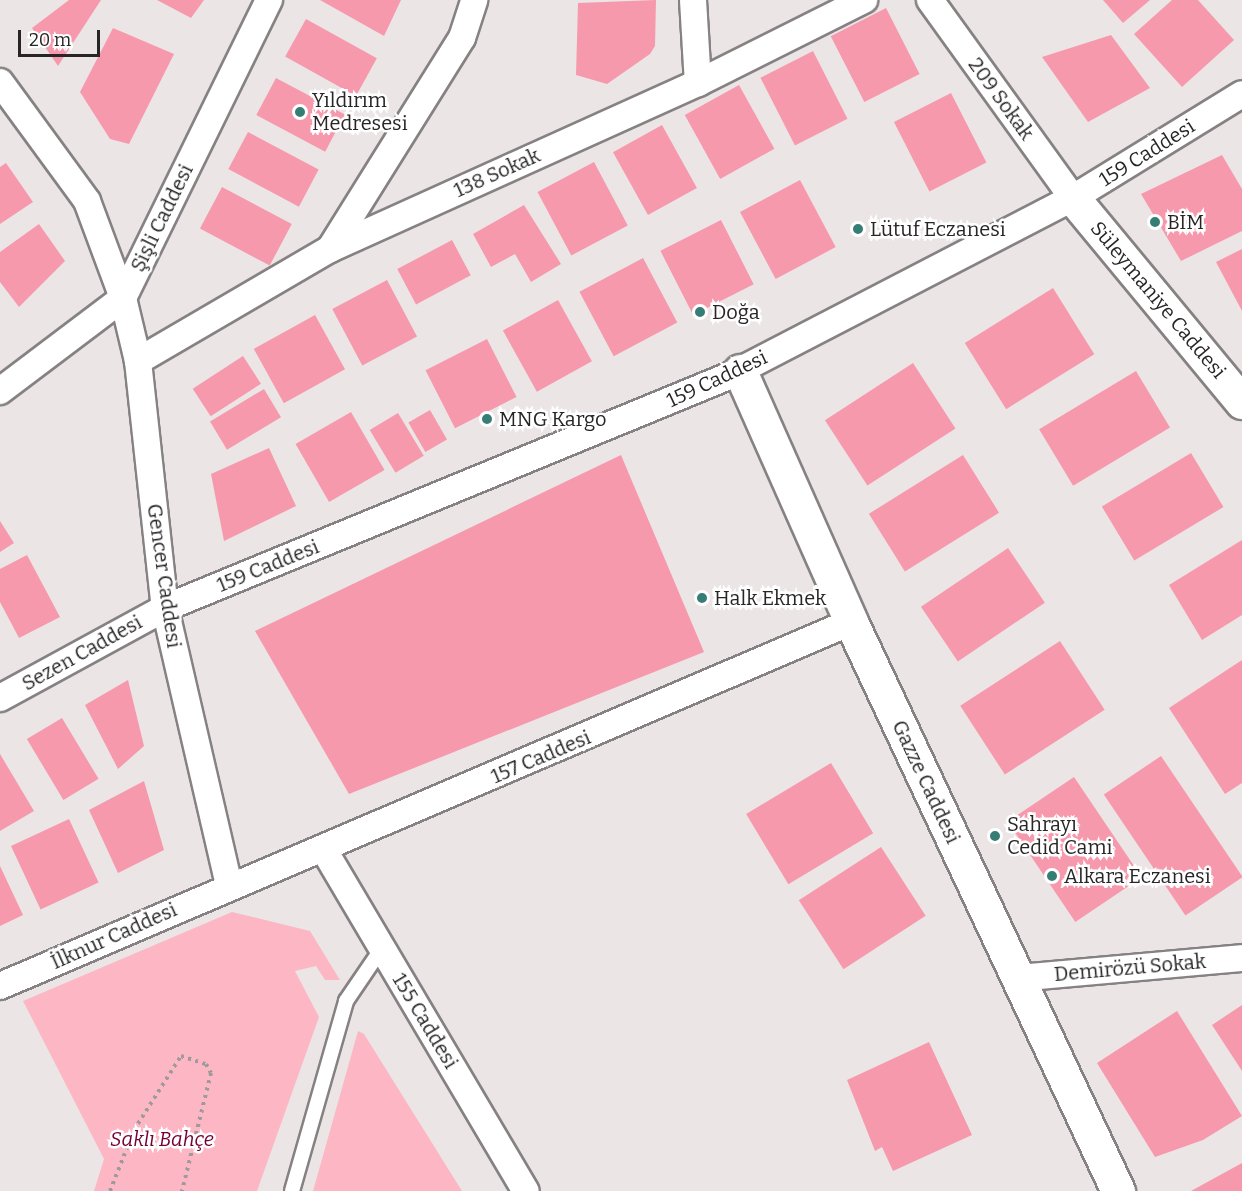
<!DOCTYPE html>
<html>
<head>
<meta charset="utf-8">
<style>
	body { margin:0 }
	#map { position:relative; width:1242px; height:1191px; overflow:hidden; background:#ebe5e6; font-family:Bitter,serif }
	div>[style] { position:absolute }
	.green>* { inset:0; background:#fdb7c4 }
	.building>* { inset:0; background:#f799ad; transform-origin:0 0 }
	.path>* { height:4px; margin-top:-2px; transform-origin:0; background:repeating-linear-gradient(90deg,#9e9a9a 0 3px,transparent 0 7.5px) }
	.roads { filter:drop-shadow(2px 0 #868182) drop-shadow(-2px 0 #868182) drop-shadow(0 2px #868182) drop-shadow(0 -2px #868182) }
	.lane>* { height:14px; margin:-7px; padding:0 7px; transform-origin:7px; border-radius:7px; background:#fff }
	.street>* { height:26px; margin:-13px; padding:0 13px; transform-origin:13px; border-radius:13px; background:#fff }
	.secondary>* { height:33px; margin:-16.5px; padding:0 16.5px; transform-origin:16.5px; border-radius:16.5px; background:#fff }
	.dots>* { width:16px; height:16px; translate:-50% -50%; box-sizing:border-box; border:3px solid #fff; border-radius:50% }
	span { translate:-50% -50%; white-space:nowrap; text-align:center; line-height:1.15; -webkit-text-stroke:5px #fff; paint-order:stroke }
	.street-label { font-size:20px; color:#272525 }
	.poi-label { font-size:20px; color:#272525 }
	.left { translate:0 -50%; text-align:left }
	.park-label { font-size:20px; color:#750132; font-style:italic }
	.scale { position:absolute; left:18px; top:30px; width:82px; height:27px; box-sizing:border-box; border:3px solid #272525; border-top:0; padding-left:8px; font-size:18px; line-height:21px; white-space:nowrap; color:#272525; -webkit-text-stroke:4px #fff; paint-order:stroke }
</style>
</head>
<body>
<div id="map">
	<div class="green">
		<div style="clip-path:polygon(232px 912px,310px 931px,340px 980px,325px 980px,316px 966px,295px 971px,319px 1017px,257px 1191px,94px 1191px,104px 1159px,23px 1001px)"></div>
		<div style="clip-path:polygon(358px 1031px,364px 1034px,462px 1191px,313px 1191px)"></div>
	</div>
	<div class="building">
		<div style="clip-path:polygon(69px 0,101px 0,58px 66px,32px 28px)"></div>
		<div style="clip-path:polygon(157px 0,204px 0,191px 18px)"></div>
		<div style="clip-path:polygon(320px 0,401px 0,384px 36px)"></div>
		<div style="clip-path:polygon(656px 0,655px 46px,650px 54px,607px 84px,576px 75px,578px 3px)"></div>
		<div style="clip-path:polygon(1103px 0,1150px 0,1123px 23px)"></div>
		<div style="clip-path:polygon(1172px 0,1198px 0,1234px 40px,1182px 87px,1134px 34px)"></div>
		<div style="left:886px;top:8px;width:74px;height:62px;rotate:63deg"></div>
		<div style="left:306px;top:19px;width:81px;height:43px;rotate:29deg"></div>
		<div style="clip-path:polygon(113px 28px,174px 54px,129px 144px,110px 139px,80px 92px)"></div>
		<div style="clip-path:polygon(1111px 35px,1150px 88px,1088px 122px,1042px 57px)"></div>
		<div style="left:813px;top:51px;width:76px;height:59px;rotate:63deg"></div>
		<div style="left:276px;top:78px;width:78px;height:42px;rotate:28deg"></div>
		<div style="left:739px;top:85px;width:73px;height:62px;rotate:61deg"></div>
		<div style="left:951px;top:93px;width:78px;height:64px;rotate:63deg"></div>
		<div style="left:662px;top:125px;width:72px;height:56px;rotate:61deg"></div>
		<div style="left:248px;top:132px;width:80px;height:42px;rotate:28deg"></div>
		<div style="clip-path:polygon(1222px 155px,1242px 189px,1242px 231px,1181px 261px,1141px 194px)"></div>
		<div style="left:594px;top:162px;width:72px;height:64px;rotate:62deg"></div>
		<div style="clip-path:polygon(6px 163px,33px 202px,0 224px,0 167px)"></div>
		<div style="left:800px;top:180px;width:76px;height:68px;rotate:62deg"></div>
		<div style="left:222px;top:187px;width:79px;height:47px;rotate:28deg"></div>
		<div style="clip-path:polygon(524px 205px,561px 264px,531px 282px,515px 254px,491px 267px,473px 234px)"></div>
		<div style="left:721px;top:220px;width:72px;height:68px;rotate:63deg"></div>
		<div style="clip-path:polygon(39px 224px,65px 261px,19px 307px,0 282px,0 252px)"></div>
		<div style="left:452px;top:240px;width:40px;height:62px;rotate:62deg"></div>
		<div style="clip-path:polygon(1242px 249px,1242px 311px,1216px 262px)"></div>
		<div style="left:643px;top:258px;width:73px;height:72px;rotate:62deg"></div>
		<div style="left:387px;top:280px;width:64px;height:62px;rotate:62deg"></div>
		<div style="left:1053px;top:288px;width:78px;height:104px;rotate:58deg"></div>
		<div style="left:558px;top:300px;width:70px;height:63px;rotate:61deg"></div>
		<div style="left:315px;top:315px;width:62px;height:70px;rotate:61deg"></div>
		<div style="left:487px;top:339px;width:65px;height:69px;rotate:63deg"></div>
		<div style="left:243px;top:356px;width:33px;height:60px;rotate:57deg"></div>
		<div style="left:913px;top:363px;width:78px;height:105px;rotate:57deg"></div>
		<div style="left:1136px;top:371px;width:66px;height:113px;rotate:59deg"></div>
		<div style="left:264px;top:389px;width:33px;height:63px;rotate:59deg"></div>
		<div style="left:430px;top:410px;width:34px;height:25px;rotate:60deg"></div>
		<div style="left:351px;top:412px;width:67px;height:64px;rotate:60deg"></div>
		<div style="left:398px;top:413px;width:50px;height:33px;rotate:59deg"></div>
		<div style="clip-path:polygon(269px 448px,296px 506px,224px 541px,211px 474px)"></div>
		<div style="left:1191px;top:453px;width:63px;height:104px;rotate:59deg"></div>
		<div style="clip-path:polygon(621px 455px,704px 652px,349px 794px,255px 631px)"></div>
		<div style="left:963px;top:455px;width:68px;height:111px;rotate:58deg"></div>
		<div style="clip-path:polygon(0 521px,14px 543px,0 552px)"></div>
		<div style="clip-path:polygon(1242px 540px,1242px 615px,1202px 640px,1169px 585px)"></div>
		<div style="left:1008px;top:548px;width:66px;height:105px;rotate:56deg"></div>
		<div style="clip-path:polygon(27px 555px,60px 617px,19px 638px,0 602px,0 569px)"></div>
		<div style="left:1060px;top:641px;width:82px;height:119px;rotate:57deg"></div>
		<div style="clip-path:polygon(1242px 660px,1242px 783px,1225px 794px,1169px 708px)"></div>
		<div style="clip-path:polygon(128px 680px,144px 746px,118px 769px,85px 705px)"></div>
		<div style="left:62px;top:718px;width:71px;height:41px;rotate:59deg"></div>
		<div style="clip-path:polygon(0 754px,34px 811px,0 831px)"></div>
		<div style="left:1161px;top:756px;width:146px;height:69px;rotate:56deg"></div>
		<div style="left:831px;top:763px;width:82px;height:99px;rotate:59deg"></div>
		<div style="left:1074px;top:777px;width:121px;height:80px;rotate:56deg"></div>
		<div style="clip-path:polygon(144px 781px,164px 850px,118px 873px,89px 810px)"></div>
		<div style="left:69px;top:819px;width:70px;height:64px;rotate:65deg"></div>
		<div style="left:881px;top:847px;width:82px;height:98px;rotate:57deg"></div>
		<div style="clip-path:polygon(0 866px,23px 915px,0 926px)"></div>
		<div style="clip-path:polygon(1242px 1005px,1242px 1071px,1212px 1025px)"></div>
		<div style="clip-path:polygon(1177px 1011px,1242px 1116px,1203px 1140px,1155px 1157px,1097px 1063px)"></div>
		<div style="clip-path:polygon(929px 1042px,972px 1135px,893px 1171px,882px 1147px,875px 1151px,847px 1080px)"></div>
		<div style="clip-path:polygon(1242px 1163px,1242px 1191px,1191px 1191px)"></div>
	</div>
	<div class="path">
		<div style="left:110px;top:1191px;width:66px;rotate:-68.5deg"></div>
		<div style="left:134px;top:1130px;width:88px;rotate:-57.6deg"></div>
		<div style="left:181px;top:1056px;width:26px;rotate:18deg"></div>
		<div style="left:206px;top:1064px;width:10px;rotate:61deg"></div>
		<div style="left:211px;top:1073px;width:122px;rotate:103.8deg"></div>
	</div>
	<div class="roads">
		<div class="lane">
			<div style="left:292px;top:1191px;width:198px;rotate:-74.1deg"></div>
			<div style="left:346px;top:1001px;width:64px;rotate:-55.8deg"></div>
		</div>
		<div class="street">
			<div style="left:693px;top:0;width:83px;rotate:86.6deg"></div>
			<div style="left:930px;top:0;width:244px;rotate:54.2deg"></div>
			<div style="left:0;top:82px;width:147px;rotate:53.8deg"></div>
			<div style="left:87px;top:201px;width:103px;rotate:69.6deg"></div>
			<div style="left:123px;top:298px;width:65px;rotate:76.6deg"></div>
			<div style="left:138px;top:361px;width:248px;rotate:83.8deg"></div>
			<div style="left:165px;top:608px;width:285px;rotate:77deg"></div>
			<div style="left:330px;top:249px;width:249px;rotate:-58deg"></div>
			<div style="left:462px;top:38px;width:40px;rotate:-72deg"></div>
			<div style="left:138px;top:361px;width:222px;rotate:-30.3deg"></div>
			<div style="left:330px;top:249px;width:404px;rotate:-24.3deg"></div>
			<div style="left:698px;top:83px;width:186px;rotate:-26.6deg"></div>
			<div style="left:0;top:391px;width:154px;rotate:-37.1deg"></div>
			<div style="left:123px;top:298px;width:332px;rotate:-63.9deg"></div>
			<div style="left:0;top:698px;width:188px;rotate:-28.6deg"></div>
			<div style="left:165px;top:608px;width:610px;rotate:-22.36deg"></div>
			<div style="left:729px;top:376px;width:387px;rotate:-27.4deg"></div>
			<div style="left:1073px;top:198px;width:198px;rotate:-31.6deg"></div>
			<div style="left:324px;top:850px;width:396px;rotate:59.4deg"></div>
			<div style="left:1018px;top:978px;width:225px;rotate:-5.1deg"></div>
			<div style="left:0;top:986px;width:926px;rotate:-23.16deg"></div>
		</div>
		<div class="secondary">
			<div style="left:1073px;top:198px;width:265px;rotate:50.4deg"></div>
			<div style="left:740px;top:371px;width:274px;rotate:66.1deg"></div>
			<div style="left:851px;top:622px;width:629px;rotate:64.86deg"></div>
		</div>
	</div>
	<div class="dots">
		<div style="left:300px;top:112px;background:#367d76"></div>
		<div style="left:1155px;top:222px;background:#367d76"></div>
		<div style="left:858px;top:229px;background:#367d76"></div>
		<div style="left:700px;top:312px;background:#367d76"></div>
		<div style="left:487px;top:419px;background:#367d76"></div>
		<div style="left:702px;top:598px;background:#367d76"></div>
		<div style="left:995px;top:836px;background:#367d76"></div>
		<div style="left:1052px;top:876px;background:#367d76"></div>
	</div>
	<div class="street-label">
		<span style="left:1001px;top:99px;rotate:54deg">209 Sokak</span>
		<span style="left:1147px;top:153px;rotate:-32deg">159 Caddesi</span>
		<span style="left:497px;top:173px;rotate:-24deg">138 Sokak</span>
		<span style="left:162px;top:218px;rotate:-64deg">Şişli Caddesi</span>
		<span style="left:1158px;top:300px;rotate:50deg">Süleymaniye Caddesi</span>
		<span style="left:717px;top:379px;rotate:-25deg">159 Caddesi</span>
		<span style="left:268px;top:566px;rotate:-22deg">159 Caddesi</span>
		<span style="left:164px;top:576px;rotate:82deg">Gencer Caddesi</span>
		<span style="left:82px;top:653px;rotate:-29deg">Sezen Caddesi</span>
		<span style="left:541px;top:757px;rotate:-23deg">157 Caddesi</span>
		<span style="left:926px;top:782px;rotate:65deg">Gazze Caddesi</span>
		<span style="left:114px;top:936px;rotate:-24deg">İlknur Caddesi</span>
		<span style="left:1130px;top:968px;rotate:-5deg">Demirözü Sokak</span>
		<span style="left:425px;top:1021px;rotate:59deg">155 Caddesi</span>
	</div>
	<div class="poi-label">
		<span class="left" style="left:312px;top:112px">Yıldırım<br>Medresesi</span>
		<span class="left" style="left:1167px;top:222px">BİM</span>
		<span class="left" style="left:870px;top:229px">Lütuf Eczanesi</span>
		<span class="left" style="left:712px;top:312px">Doğa</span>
		<span class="left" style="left:499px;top:419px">MNG Kargo</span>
		<span class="left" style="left:714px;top:598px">Halk Ekmek</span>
		<span class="left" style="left:1007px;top:836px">Sahrayı<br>Cedid Cami</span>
		<span class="left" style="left:1064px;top:876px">Alkara Eczanesi</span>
	</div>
	<div class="park-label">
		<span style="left:162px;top:1139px">Saklı Bahçe</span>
	</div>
	<div class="scale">20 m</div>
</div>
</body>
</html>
